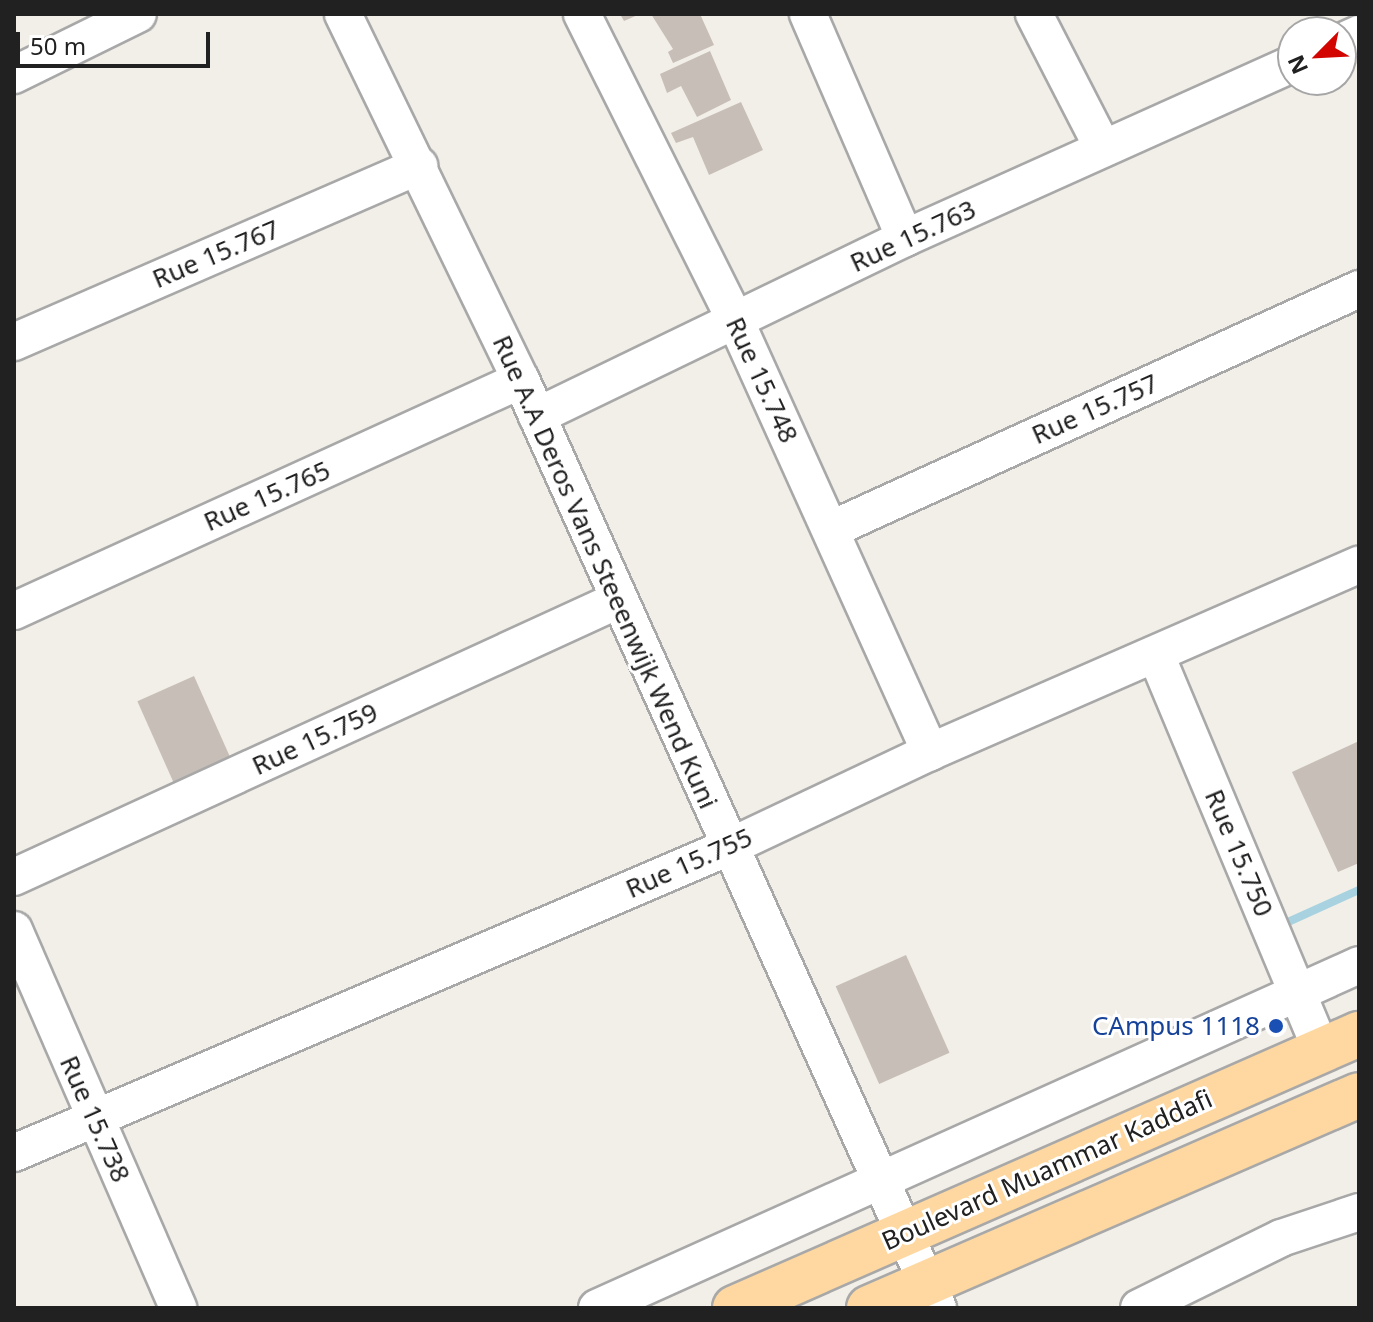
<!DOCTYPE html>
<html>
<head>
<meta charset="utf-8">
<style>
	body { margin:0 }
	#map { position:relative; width:1373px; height:1322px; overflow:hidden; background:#f2efe8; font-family:"Noto Sans",sans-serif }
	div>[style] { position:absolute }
	.stream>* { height:8px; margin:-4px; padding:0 4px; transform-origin:4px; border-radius:4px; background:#a8d2e0 }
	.building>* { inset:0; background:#c7beb7; transform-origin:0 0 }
	.roads { filter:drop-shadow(2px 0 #a8a8a8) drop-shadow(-2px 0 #a8a8a8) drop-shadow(0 2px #a8a8a8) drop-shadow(0 -2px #a8a8a8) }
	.minor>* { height:36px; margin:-18px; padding:0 18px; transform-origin:18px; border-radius:18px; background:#fff }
	.major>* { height:44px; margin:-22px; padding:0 22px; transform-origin:22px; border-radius:22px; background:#fed8a0 }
	.dots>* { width:22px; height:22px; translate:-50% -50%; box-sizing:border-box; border:4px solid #fff; border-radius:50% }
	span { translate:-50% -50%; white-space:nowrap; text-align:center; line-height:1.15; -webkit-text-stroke:6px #fff; paint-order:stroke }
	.street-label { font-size:26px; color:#212121 }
	.transit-label { font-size:26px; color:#164399 }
	.right { translate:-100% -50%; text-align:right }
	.frame { position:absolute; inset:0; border:16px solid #212121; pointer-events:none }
	.north { position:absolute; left:1277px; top:16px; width:80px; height:80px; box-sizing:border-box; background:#fff; border:2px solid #a6a6a6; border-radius:50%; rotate:246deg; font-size:22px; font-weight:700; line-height:32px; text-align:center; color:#212121 }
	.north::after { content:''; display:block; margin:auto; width:28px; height:36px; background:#d20500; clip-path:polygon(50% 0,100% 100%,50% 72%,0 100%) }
	.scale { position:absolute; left:16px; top:32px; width:194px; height:36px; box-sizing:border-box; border:4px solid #212121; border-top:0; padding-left:10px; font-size:24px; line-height:28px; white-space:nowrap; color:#212121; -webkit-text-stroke:6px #fff; paint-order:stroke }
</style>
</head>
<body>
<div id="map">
	<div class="stream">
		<div style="left:1288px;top:922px;width:78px;rotate:-24.3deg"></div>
	</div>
	<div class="building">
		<div style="clip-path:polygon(620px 14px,640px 14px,624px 21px)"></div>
		<div style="clip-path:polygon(651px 14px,700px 14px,714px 45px,673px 63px,668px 52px,673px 49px)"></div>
		<div style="clip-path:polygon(710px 51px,731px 100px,697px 117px,681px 86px,667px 93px,660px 74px)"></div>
		<div style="clip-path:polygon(741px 102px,763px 150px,709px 175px,693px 137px,676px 143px,671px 133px)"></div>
		<div style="left:194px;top:676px;width:97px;height:62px;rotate:66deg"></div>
		<div style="clip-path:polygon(1359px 741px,1359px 863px,1338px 872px,1292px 772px)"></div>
		<div style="left:906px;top:955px;width:107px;height:77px;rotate:66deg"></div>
	</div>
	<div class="roads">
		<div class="minor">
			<div style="left:343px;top:14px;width:407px;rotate:64.1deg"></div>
			<div style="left:521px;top:380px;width:1017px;rotate:65.8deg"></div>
			<div style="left:582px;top:14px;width:344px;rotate:63.4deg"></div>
			<div style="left:736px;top:322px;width:472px;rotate:65.7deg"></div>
			<div style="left:808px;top:14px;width:244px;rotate:66.6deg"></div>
			<div style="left:1034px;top:14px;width:151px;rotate:62.8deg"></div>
			<div style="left:1341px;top:42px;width:20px;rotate:-24deg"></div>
			<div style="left:14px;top:75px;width:138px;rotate:-26.2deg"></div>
			<div style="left:14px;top:342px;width:442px;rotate:-23.5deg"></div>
			<div style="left:537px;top:416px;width:409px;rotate:-25.8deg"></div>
			<div style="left:905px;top:238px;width:425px;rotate:-24.2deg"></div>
			<div style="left:832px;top:529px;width:579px;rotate:-24.48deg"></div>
			<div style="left:14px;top:611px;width:557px;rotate:-24.5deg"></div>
			<div style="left:1156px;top:655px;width:428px;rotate:67.3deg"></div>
			<div style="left:14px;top:877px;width:662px;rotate:-24.63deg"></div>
			<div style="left:14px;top:930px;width:412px;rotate:66.5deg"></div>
			<div style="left:14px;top:1153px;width:778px;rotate:-23.17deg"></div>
			<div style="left:729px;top:847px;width:222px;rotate:-25.3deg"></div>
			<div style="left:930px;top:752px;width:468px;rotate:-23.6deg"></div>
			<div style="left:597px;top:1308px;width:836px;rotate:-24.23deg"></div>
			<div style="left:1139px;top:1308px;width:158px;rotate:-26.2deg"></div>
			<div style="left:1281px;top:1238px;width:82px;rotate:-18.4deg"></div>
		</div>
		<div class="major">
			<div style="left:735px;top:1308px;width:682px;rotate:-23.71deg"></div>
			<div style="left:869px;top:1308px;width:534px;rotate:-23.49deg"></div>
		</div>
	</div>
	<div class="dots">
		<div style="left:1276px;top:1026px;background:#1a4fb4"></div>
	</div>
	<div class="street-label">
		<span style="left:913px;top:236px;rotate:-25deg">Rue 15.763</span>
		<span style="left:216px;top:254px;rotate:-23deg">Rue 15.767</span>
		<span style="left:762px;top:380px;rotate:65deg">Rue 15.748</span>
		<span style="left:1095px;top:409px;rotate:-24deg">Rue 15.757</span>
		<span style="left:267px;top:496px;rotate:-24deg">Rue 15.765</span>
		<span style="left:605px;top:572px;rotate:66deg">Rue A.A Deros Vans Steeenwijk Wend Kuni</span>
		<span style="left:315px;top:739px;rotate:-25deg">Rue 15.759</span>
		<span style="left:1239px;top:853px;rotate:67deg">Rue 15.750</span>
		<span style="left:689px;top:863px;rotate:-24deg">Rue 15.755</span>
		<span style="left:95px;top:1119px;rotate:66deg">Rue 15.738</span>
		<span style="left:1047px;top:1170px;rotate:-24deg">Boulevard Muammar Kaddafi</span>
	</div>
	<div class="transit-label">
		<span class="right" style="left:1260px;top:1026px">CAmpus 1118</span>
	</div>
	<div class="frame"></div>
	<div class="north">N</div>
	<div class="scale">50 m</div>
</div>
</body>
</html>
